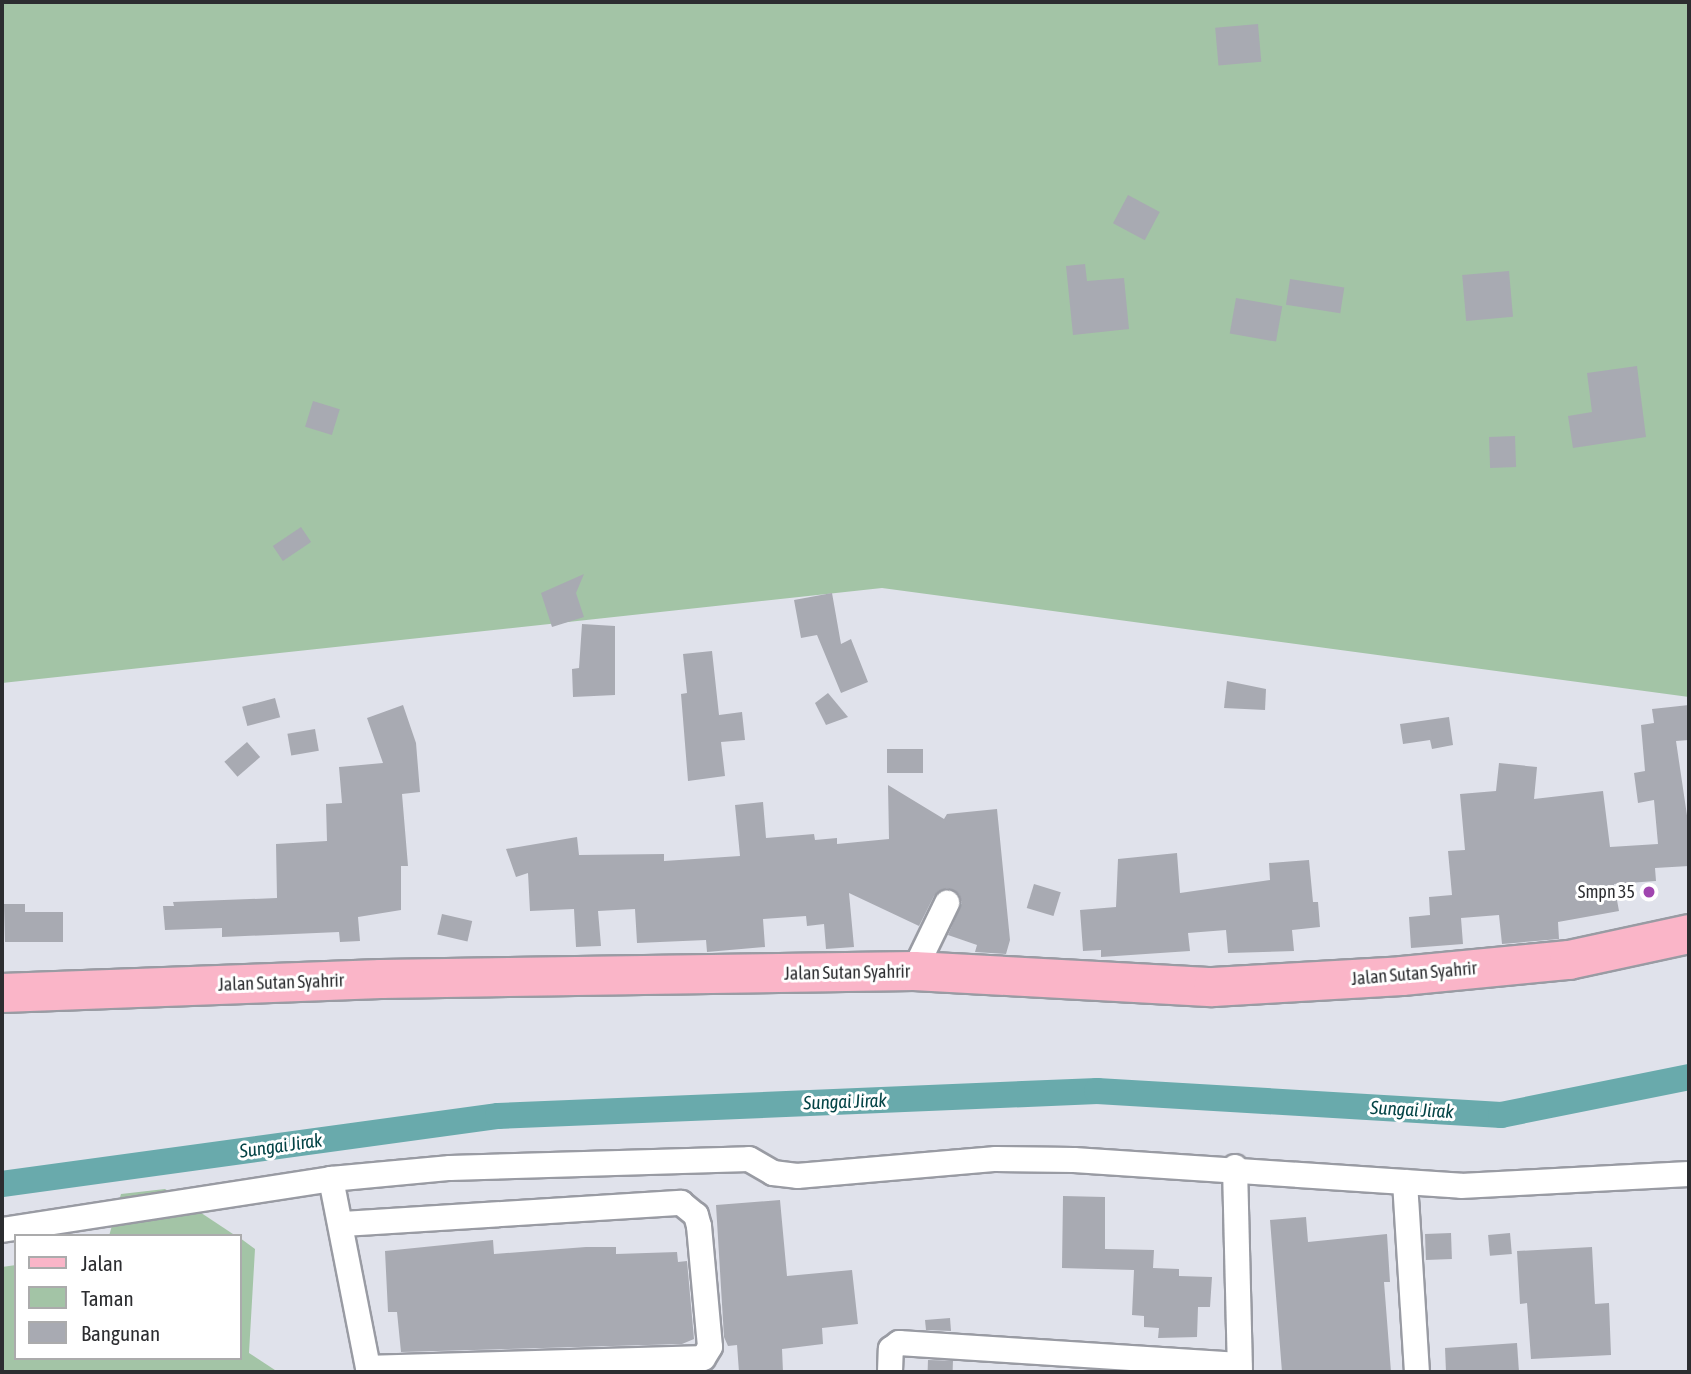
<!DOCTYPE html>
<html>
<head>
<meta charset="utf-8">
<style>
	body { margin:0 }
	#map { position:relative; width:1691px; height:1374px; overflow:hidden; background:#e0e2eb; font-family:"Asap Condensed",sans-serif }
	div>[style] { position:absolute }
	.green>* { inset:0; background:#a3c4a6 }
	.canal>* { height:26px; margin:-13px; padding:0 13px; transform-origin:13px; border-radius:13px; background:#69aaac }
	.building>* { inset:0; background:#a8aab2; transform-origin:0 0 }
	.roads { filter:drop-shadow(2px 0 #999ba3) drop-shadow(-2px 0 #999ba3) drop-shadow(0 2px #999ba3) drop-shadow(0 -2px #999ba3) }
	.minor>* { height:24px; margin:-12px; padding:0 12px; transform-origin:12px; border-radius:12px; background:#fff }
	.primary>* { height:38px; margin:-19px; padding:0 19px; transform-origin:19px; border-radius:19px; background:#fab5c8 }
	.dots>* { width:19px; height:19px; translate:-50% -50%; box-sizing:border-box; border:4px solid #fff; border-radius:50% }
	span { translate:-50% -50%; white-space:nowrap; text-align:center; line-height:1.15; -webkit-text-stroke:6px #fff; paint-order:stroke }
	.poi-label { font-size:18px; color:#2c2d30 }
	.right { translate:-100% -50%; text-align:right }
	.street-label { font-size:18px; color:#2c2d30 }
	.water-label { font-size:19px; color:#044446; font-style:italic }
	.frame { position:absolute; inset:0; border:4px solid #2c2d30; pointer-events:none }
	.legend { position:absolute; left:14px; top:1234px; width:228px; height:126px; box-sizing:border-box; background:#fff; border:2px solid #ababac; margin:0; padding:9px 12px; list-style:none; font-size:21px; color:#2c2d30 }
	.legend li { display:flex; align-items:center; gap:14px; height:35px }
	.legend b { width:35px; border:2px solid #ababac }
</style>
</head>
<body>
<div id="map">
	<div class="green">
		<div style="clip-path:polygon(2px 2px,1689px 2px,1689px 697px,882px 588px,2px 683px)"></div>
		<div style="clip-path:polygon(165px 1189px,236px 1236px,109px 1236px,121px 1194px)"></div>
		<div style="clip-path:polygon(240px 1238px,255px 1249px,249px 1353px,278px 1372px,2px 1372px,2px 1267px,16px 1265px,16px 1358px,240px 1358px)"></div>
	</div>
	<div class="canal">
		<div style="left:2px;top:1184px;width:501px;rotate:-7.81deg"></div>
		<div style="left:498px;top:1116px;width:600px;rotate:-2.39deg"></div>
		<div style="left:1097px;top:1091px;width:405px;rotate:3.4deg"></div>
		<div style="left:1501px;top:1115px;width:192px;rotate:-11.4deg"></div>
	</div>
	<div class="building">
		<div style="left:1258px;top:24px;width:38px;height:43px;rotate:85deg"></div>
		<div style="left:1128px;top:195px;width:36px;height:32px;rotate:28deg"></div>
		<div style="clip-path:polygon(1085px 264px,1087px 281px,1124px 278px,1129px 329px,1073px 335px,1066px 266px)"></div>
		<div style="left:1509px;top:271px;width:46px;height:47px;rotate:85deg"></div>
		<div style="left:1290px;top:279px;width:55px;height:26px;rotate:9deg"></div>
		<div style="left:1236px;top:298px;width:47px;height:36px;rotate:10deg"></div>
		<div style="clip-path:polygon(1637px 366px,1646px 437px,1573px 448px,1568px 416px,1592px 412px,1587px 373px)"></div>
		<div style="left:313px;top:401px;width:28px;height:27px;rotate:17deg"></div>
		<div style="left:1515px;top:436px;width:31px;height:26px;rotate:88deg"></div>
		<div style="left:301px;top:527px;width:18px;height:34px;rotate:56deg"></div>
		<div style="clip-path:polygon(584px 574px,576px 593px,584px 617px,552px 627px,541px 593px)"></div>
		<div style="clip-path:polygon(832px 593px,841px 644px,851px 639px,868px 682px,841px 693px,817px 635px,801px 638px,794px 600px)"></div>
		<div style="clip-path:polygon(582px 624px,615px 626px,615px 695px,573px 697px,572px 669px,579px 668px)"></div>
		<div style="clip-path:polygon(712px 651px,719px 715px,742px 712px,745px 740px,721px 742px,725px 776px,688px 781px,681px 694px,687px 693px,683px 654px)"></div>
		<div style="clip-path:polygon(1227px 681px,1266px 689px,1265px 710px,1224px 708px)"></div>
		<div style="clip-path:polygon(828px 693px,848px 717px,826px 725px,815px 703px)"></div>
		<div style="left:275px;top:698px;width:20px;height:34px;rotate:75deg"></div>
		<div style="clip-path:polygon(403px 705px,416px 743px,420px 792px,402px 794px,408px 866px,401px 866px,401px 910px,358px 917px,360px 941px,340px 942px,339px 932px,222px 937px,222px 928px,165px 930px,163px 906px,174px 906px,173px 902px,277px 898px,276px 844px,327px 841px,326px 804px,342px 803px,339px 767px,383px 763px,367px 718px)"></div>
		<div style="clip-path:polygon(1689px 705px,1689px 740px,1676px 741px,1689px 829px,1689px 866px,1655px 868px,1656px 881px,1614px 884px,1619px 911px,1558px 922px,1559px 939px,1502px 944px,1499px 915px,1461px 918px,1463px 944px,1411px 948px,1409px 917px,1430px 915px,1429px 897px,1452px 895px,1448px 851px,1465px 850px,1460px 794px,1496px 791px,1499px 763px,1537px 767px,1534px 799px,1603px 791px,1610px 847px,1658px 844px,1654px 800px,1638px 803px,1634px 773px,1645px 771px,1641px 725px,1654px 723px,1652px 709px)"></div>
		<div style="clip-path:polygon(1449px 717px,1453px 745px,1432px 749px,1430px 740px,1403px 744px,1400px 724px)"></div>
		<div style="left:315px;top:729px;width:22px;height:28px;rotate:80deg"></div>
		<div style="left:247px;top:742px;width:20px;height:30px;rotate:49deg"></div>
		<div style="left:887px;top:749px;width:36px;height:24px"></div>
		<div style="clip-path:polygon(888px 785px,944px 819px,947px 814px,997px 809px,1010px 940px,1006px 954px,975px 952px,977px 945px,948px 935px,962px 903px,959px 894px,947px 888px,934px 896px,919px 926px,849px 893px,854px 947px,826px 949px,824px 924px,807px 926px,806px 916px,763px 919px,765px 947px,707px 952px,706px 940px,637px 943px,635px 909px,598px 911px,601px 946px,576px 947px,574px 909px,530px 911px,528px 873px,516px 877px,506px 849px,577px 837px,579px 855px,664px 854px,664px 861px,740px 856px,735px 805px,763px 802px,766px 838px,814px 834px,815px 840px,837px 838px,837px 844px,889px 839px)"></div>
		<div style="clip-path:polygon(1177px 853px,1180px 893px,1270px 880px,1269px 863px,1309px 860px,1313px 902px,1318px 902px,1320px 927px,1292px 930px,1294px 951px,1228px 953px,1226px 930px,1188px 933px,1190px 951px,1101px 957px,1101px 950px,1083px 951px,1080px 910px,1116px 907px,1118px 859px)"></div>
		<div style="left:1034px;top:884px;width:28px;height:25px;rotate:17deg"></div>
		<div style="clip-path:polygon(4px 904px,25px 904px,25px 912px,63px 912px,63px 942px,5px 942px)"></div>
		<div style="left:442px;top:914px;width:31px;height:21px;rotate:13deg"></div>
		<div style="clip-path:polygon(1063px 1196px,1105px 1197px,1105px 1249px,1154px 1250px,1153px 1268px,1179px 1269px,1179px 1276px,1212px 1277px,1210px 1307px,1198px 1307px,1197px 1337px,1158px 1338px,1159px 1328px,1144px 1327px,1144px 1316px,1132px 1315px,1134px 1270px,1062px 1268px)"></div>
		<div style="clip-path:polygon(780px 1200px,787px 1276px,852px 1270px,858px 1324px,822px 1328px,823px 1344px,782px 1349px,783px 1372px,739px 1372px,737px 1345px,728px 1346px,724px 1337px,716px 1205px)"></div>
		<div style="clip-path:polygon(1306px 1217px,1308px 1242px,1387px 1234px,1390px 1282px,1384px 1282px,1391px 1372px,1282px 1372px,1270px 1220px)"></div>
		<div style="left:1451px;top:1233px;width:26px;height:26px;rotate:88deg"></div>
		<div style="left:1510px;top:1233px;width:21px;height:22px;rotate:85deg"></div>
		<div style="clip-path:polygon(493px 1240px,494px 1254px,586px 1247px,616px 1247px,616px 1254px,677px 1252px,678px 1262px,687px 1261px,694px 1339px,682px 1344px,401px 1352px,397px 1312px,388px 1312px,385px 1251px)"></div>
		<div style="clip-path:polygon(1592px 1247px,1595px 1304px,1609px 1303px,1611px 1355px,1531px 1359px,1527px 1303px,1520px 1304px,1517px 1251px)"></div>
		<div style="clip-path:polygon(950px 1318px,951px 1331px,926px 1330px,925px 1320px)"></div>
		<div style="clip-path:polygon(1517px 1343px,1519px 1372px,1446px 1372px,1445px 1348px)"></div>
		<div style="left:928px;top:1360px;width:25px;height:12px;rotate:2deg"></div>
	</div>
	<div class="roads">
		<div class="minor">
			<div style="left:914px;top:971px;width:76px;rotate:-64.1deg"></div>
			<div style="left:1235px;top:1167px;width:205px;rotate:88.6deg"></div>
			<div style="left:331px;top:1179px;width:197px;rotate:78.9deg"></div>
			<div style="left:1405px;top:1182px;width:190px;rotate:86.4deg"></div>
			<div style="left:343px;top:1224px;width:339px;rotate:-3.6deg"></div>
			<div style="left:681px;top:1203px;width:19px;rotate:39deg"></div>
			<div style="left:696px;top:1215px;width:11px;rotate:75deg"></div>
			<div style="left:699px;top:1226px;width:121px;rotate:84.8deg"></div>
			<div style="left:710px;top:1347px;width:13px;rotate:122deg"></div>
			<div style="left:703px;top:1358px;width:335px;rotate:178.3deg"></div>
			<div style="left:2px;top:1230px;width:333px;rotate:-8.8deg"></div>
			<div style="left:331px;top:1179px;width:120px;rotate:-5.3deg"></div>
			<div style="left:450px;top:1168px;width:299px;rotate:-1.7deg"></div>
			<div style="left:749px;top:1159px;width:28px;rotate:30deg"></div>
			<div style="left:773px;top:1173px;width:24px;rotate:7deg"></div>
			<div style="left:797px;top:1176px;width:200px;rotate:-4.9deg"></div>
			<div style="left:996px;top:1159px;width:78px;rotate:0.7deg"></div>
			<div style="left:1074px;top:1160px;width:388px;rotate:3.8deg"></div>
			<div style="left:1461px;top:1186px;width:228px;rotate:-3deg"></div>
			<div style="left:890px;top:1372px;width:23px;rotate:-88deg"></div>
			<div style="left:891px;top:1349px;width:10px;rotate:-37deg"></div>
			<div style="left:899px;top:1343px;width:341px;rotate:3.7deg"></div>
		</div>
		<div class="primary">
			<div style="left:2px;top:993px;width:379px;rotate:-2.1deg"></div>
			<div style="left:381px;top:979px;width:533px;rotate:-0.86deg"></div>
			<div style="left:914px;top:971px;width:299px;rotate:3.1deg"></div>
			<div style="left:1213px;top:987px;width:189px;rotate:-3.3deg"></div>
			<div style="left:1402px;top:976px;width:168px;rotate:-5.5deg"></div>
			<div style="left:1569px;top:960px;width:123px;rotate:-12.2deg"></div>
		</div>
	</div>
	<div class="dots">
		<div style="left:1649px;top:892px;background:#a045af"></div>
	</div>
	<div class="poi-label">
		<span class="right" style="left:1635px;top:892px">Smpn 35</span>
	</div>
	<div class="street-label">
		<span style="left:847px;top:973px;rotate:-1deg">Jalan Sutan Syahrir</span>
		<span style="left:1414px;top:974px;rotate:-5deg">Jalan Sutan Syahrir</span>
		<span style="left:281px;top:983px;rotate:-2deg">Jalan Sutan Syahrir</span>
	</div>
	<div class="water-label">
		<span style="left:845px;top:1102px;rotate:-2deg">Sungai Jirak</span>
		<span style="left:1412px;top:1110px;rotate:3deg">Sungai Jirak</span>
		<span style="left:281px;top:1146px;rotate:-8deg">Sungai Jirak</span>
	</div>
	<div class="frame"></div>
	<ul class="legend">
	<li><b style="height:9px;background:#fab5c8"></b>Jalan</li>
	<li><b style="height:19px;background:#a3c4a6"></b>Taman</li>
	<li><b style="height:19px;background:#a8aab2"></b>Bangunan</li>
	</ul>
</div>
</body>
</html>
